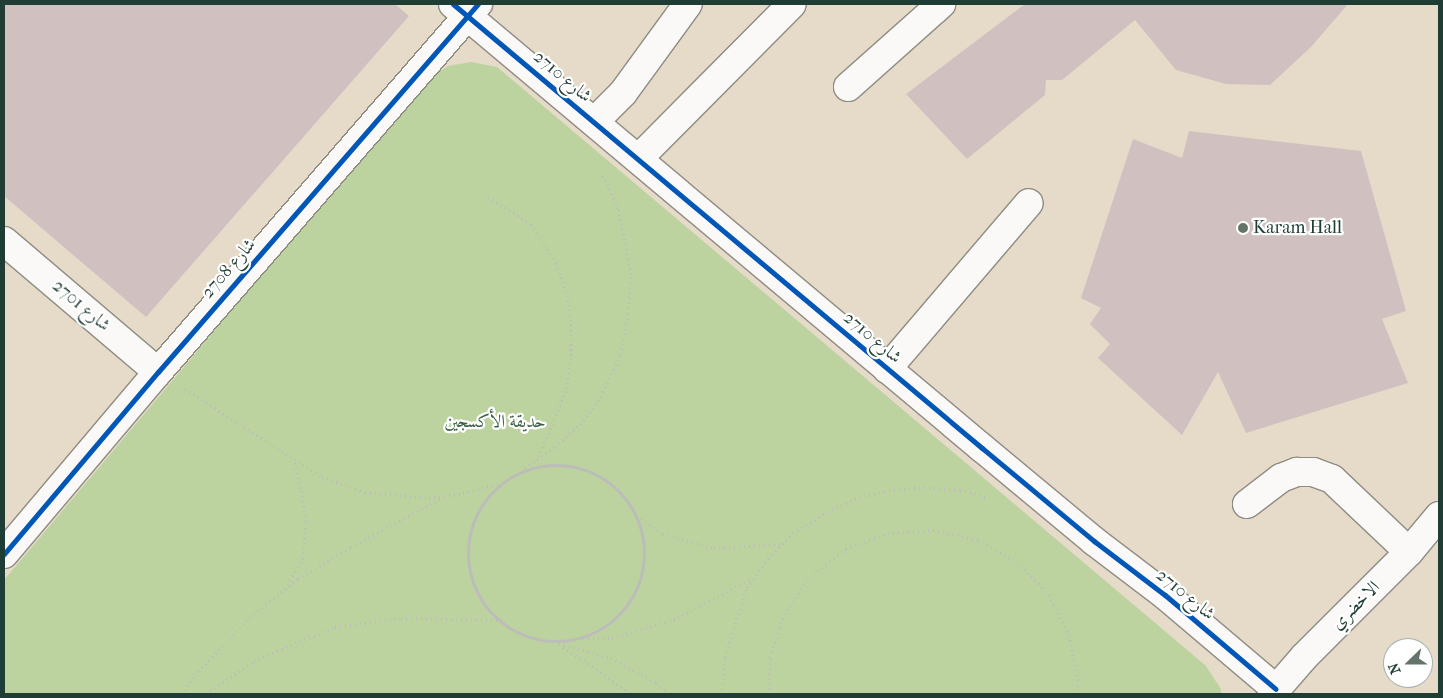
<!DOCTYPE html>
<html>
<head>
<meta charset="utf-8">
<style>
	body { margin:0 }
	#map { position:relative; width:1443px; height:698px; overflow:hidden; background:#e6dac9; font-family:"IM FELL French Canon",Amiri,serif }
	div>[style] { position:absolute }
	.green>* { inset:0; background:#bcd3a0 }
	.building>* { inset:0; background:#d0c1c0 }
	.path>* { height:3px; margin-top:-1.5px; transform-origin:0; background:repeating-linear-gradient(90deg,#bcbdb9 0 1px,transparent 0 5px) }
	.path>.ring { margin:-1.5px; padding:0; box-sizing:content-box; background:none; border:3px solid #bcbdb9; border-radius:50% }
	.roads { filter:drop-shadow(1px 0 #8e8d83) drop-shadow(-1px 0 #8e8d83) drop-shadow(0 1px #8e8d83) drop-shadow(0 -1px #8e8d83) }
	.minor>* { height:28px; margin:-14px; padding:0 14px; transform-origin:14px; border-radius:14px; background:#fbf9f7 }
	.cycleway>* { height:5px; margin:-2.5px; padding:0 2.5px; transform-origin:2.5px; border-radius:2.5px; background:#0057b8 }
	.dots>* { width:14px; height:14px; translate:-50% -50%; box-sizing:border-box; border:2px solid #fff; border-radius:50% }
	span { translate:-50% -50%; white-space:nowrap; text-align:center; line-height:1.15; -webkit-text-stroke:4.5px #fff; paint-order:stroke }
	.street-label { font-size:18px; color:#1f3d34 }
	.poi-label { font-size:18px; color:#1f3d34 }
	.left { translate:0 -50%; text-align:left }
	.park-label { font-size:18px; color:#3e6146 }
	.frame { position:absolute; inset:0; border:5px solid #1f3d34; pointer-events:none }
	.north { position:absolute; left:1383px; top:638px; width:50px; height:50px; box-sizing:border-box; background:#fff; border:1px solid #a5b1ae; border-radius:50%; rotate:248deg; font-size:14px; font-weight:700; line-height:20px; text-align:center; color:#1f3d34 }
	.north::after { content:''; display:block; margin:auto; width:18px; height:22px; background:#657468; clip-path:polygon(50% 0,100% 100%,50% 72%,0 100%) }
</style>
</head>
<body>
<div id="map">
	<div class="green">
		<div style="clip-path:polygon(471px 62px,497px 67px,1205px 665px,1221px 689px,1221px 694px,4px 694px,4px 580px,426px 80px,448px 66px)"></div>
	</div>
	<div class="building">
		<div style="clip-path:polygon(4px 4px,395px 4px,409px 16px,146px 317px,4px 196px)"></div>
		<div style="clip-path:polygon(1025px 4px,1348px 4px,1311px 47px,1270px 85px,1226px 84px,1176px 70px,1135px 20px,1062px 80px,1046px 80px,1045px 95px,967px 159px,906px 94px)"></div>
		<div style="clip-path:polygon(1189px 131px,1361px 151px,1406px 311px,1382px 319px,1408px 383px,1246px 433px,1218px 372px,1182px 435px,1098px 358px,1110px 344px,1090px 324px,1101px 308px,1081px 298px,1133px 139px,1182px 158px)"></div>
	</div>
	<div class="path">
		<div style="left:488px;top:197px;width:51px;rotate:32.1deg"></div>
		<div style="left:531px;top:224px;width:46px;rotate:57.3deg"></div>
		<div style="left:556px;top:263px;width:34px;rotate:71deg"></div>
		<div style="left:567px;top:295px;width:29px;rotate:82deg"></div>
		<div style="left:571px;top:324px;width:34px;rotate:90deg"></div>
		<div style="left:571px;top:358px;width:33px;rotate:99deg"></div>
		<div style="left:566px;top:391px;width:75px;rotate:112.8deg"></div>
		<div style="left:185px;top:389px;width:163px;rotate:32.7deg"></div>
		<div style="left:322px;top:477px;width:46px;rotate:19.2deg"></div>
		<div style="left:365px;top:492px;width:64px;rotate:5.4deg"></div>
		<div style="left:429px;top:498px;width:34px;rotate:-8deg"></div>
		<div style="left:463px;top:493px;width:37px;rotate:-14deg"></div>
		<div class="ring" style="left:468px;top:465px;width:173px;height:173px"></div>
		<div style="left:525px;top:468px;width:37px;rotate:-35deg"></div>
		<div style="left:555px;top:447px;width:34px;rotate:-43deg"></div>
		<div style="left:580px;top:424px;width:29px;rotate:-52deg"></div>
		<div style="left:598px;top:401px;width:52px;rotate:-63.9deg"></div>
		<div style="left:621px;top:354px;width:42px;rotate:-80.3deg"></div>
		<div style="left:628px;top:313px;width:39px;rotate:-86deg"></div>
		<div style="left:631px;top:274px;width:67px;rotate:-101.1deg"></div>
		<div style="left:618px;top:208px;width:38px;rotate:-115deg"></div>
		<div style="left:637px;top:515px;width:32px;rotate:36deg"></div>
		<div style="left:663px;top:534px;width:53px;rotate:15.4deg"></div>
		<div style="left:714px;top:548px;width:68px;rotate:-3.4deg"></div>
		<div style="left:288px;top:585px;width:31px;rotate:-61deg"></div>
		<div style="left:303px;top:558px;width:37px;rotate:-85deg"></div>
		<div style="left:306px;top:521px;width:33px;rotate:-99deg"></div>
		<div style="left:301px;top:488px;width:30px;rotate:-105deg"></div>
		<div style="left:583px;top:638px;width:29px"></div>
		<div style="left:612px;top:638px;width:69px;rotate:-16.9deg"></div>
		<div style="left:678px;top:618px;width:84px;rotate:-28.4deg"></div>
		<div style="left:559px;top:643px;width:54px;rotate:16.1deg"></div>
		<div style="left:611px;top:658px;width:52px;rotate:28.5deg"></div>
		<div style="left:657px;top:683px;width:17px;rotate:40deg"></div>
		<div style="left:559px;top:644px;width:88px;rotate:34.4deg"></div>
		<div style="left:181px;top:694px;width:24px;rotate:-54deg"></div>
		<div style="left:195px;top:675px;width:80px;rotate:-46.5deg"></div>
		<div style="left:250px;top:617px;width:61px;rotate:-38.4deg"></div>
		<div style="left:298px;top:579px;width:62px;rotate:-31.1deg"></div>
		<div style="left:351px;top:547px;width:103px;rotate:-28.3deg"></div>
		<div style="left:206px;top:694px;width:58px;rotate:-34.5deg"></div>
		<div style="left:254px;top:661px;width:88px;rotate:-22.8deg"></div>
		<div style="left:335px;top:627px;width:67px;rotate:-7.8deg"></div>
		<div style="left:401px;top:618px;width:99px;rotate:1.2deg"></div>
		<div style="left:722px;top:694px;width:37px;rotate:-85deg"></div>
		<div style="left:725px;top:657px;width:73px;rotate:-72.6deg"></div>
		<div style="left:747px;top:587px;width:36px;rotate:-54deg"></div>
		<div style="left:768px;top:558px;width:35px;rotate:-45deg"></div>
		<div style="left:793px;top:533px;width:36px;rotate:-32deg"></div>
		<div style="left:823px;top:514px;width:35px;rotate:-25deg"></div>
		<div style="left:855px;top:499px;width:35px;rotate:-15deg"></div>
		<div style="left:889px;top:490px;width:35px;rotate:-5deg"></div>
		<div style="left:924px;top:487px;width:36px;rotate:5deg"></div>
		<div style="left:960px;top:490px;width:30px;rotate:14deg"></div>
		<div style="left:769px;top:694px;width:37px;rotate:-88deg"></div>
		<div style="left:770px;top:657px;width:45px;rotate:-72deg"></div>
		<div style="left:784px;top:614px;width:45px;rotate:-54.9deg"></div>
		<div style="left:810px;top:577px;width:46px;rotate:-37.9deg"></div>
		<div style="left:846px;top:549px;width:45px;rotate:-20.9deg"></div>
		<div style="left:888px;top:533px;width:45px;rotate:-3.8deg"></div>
		<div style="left:933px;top:530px;width:46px;rotate:12.5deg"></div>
		<div style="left:978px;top:540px;width:45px;rotate:29.4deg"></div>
		<div style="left:1017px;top:562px;width:46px;rotate:45.9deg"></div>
		<div style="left:1049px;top:595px;width:45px;rotate:63.4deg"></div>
		<div style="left:1069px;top:635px;width:46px;rotate:78.7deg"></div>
		<div style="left:1078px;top:680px;width:14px;rotate:94deg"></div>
	</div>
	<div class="roads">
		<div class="minor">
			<div style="left:453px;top:4px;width:691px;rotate:40.01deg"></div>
			<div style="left:982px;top:448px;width:146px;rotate:39.7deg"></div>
			<div style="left:1094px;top:541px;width:89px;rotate:37.3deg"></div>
			<div style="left:1165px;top:595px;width:145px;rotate:40.3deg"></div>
			<div style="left:848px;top:87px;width:125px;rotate:-41.7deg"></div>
			<div style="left:594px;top:122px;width:41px;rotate:-45deg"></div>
			<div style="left:623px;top:93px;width:110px;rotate:-53.9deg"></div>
			<div style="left:638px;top:159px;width:218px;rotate:-45.2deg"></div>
			<div style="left:4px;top:241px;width:202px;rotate:40.4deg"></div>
			<div style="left:887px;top:369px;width:218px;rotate:-49.5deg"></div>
			<div style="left:1247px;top:504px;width:43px;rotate:-37.4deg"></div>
			<div style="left:1281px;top:478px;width:17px;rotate:-21deg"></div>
			<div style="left:1297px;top:472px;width:16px"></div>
			<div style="left:1313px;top:472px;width:20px;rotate:20deg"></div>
			<div style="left:1332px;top:479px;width:106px;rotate:43.5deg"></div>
			<div style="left:4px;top:554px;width:238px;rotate:-49.8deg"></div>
			<div style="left:158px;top:372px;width:488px;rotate:-49deg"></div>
			<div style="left:1272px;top:694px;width:49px;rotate:-49.1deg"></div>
			<div style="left:1304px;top:657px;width:148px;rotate:-45deg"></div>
			<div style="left:1409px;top:552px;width:47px;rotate:-50.2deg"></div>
		</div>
	</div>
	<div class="cycleway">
		<div style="left:453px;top:4px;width:691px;rotate:40.01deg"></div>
		<div style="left:982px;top:448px;width:146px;rotate:39.7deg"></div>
		<div style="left:1094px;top:541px;width:89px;rotate:37.3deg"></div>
		<div style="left:1165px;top:595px;width:145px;rotate:40.3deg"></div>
		<div style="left:4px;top:554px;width:238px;rotate:-49.8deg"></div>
		<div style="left:158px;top:372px;width:488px;rotate:-49deg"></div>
	</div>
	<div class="dots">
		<div style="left:1243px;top:228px;background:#657468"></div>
	</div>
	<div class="street-label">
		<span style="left:562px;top:77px;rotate:40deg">شارع 2710</span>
		<span style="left:229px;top:269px;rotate:-49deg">شارع 2708</span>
		<span style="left:81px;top:306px;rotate:40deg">شارع 2701</span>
		<span style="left:872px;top:338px;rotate:40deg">شارع 2710</span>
		<span style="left:1185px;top:595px;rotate:39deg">شارع 2710</span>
		<span style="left:1356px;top:606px;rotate:-45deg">الاخضري</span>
	</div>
	<div class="poi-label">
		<span class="left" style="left:1253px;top:228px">Karam Hall</span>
	</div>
	<div class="park-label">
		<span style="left:495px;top:422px">حديقة الأكسجين</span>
	</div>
	<div class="frame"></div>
	<div class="north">N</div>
</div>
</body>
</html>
